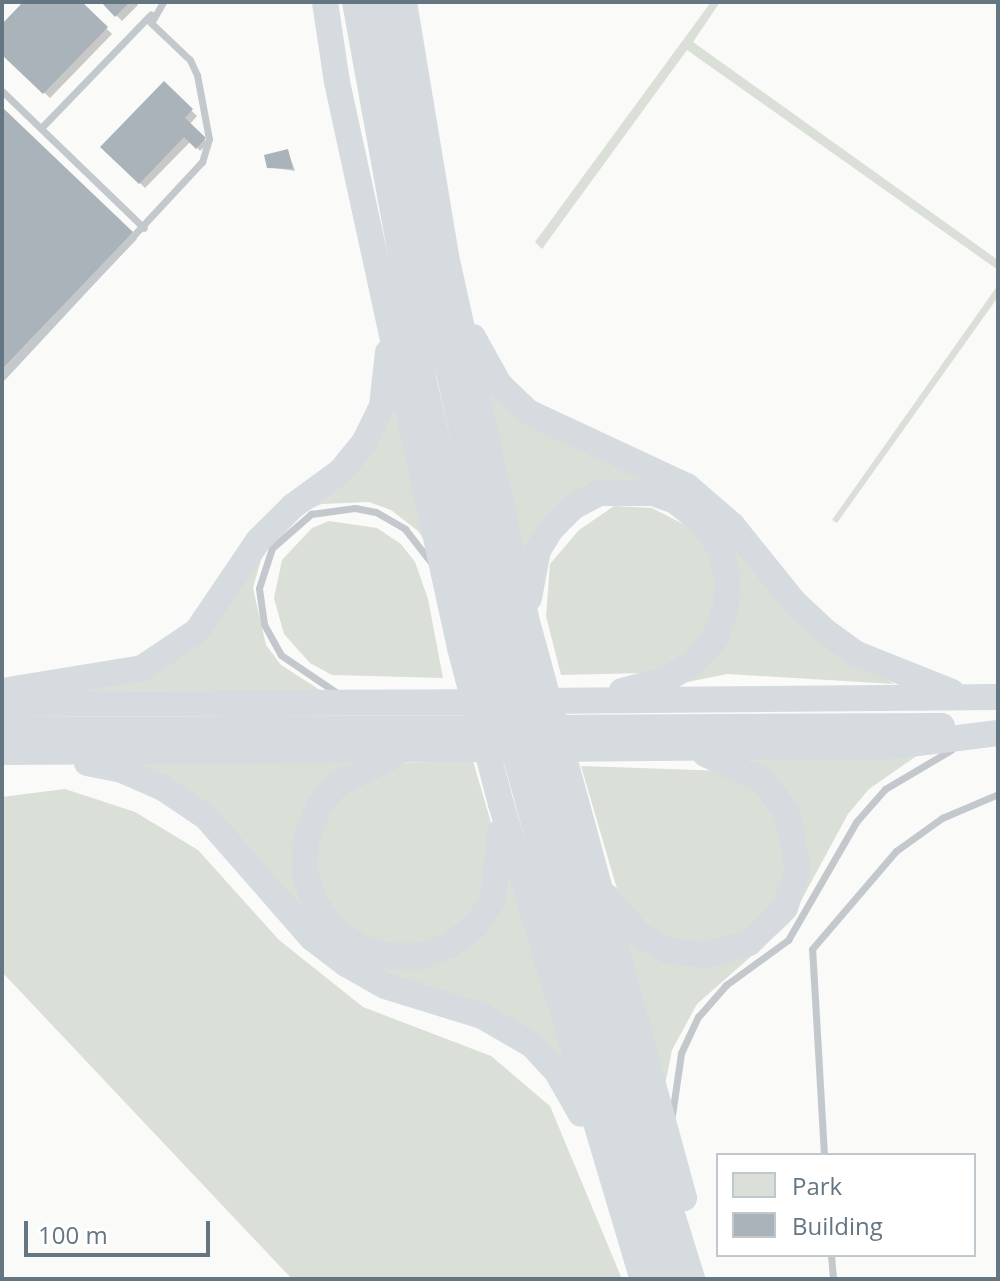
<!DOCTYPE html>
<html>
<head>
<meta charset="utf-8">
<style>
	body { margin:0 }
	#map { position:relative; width:1000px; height:1281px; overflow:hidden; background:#fafaf8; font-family:"Open Sans",sans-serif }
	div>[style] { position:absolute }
	.green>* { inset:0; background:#dadfd7 }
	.shadow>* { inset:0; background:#0003 }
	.building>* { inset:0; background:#aab3b9 }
	.lane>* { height:7px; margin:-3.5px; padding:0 3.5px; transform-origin:3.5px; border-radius:3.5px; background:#c3c8cc }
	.highway>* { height:26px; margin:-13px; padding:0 13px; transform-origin:13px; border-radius:13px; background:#d6dbdf }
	span { translate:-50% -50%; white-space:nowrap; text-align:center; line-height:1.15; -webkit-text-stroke:8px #fff; paint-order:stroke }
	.frame { position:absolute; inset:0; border:4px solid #657683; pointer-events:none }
	.legend { position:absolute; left:716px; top:1153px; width:260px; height:104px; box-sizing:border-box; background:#fff; border:2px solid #c1c8cd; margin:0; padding:10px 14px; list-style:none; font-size:24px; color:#657683 }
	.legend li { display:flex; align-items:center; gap:16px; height:40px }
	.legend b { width:40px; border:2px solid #c1c8cd }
	.scale { position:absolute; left:24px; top:1221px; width:186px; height:36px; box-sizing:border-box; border:4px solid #657683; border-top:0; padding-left:10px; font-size:24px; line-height:28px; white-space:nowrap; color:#657683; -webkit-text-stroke:6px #fff; paint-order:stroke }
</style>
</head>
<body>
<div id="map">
	<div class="green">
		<div style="clip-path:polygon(711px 2px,720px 2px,693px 42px,998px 260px,998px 270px,687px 50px,542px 249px,535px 242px)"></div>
		<div style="clip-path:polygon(998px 285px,998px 297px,837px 523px,832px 520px)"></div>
		<div style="clip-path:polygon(395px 374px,434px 554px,418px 531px,391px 510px,369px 502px,322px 504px,303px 512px,274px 539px,262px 556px,253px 588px,266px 645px,281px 665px,320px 690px,66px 691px,136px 675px,186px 648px,210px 626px,271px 537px,355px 466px,379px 428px)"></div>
		<div style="clip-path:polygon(482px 375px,526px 419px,652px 474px,699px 505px,802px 625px,894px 684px,727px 674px,673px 685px,709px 660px,733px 621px,737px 582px,726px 543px,699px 510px,669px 491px,615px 485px,581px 496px,557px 513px,539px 535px,523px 571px)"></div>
		<div style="clip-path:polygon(614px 506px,652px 508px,693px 529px,709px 544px,721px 590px,706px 634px,670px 667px,644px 673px,561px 675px,546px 616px,550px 564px,579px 530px)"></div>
		<div style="clip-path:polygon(329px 521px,377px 528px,401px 544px,415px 562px,428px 599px,443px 678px,332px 675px,310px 663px,284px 634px,274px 598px,282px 560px,312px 528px)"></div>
		<div style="clip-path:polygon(918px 755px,869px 789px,848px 814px,789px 923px,697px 1004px,672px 1050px,665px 1085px,626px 942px,751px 952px,808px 858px,798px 812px,751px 759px)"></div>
		<div style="clip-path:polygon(360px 759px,321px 790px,298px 839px,299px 883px,315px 918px,335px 941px,360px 956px,384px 965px,424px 963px,456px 952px,484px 930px,503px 899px,511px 864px,573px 1078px,537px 1042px,502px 1019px,397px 982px,350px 957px,312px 925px,220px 820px,181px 791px,129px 768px,128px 762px)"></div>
		<div style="clip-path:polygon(473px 761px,492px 826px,494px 875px,471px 921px,416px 949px,356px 936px,323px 904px,311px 849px,342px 788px,403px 763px)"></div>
		<div style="clip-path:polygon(581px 766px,726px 771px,762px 793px,774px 808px,790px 853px,780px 898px,755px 928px,720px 945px,655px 936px,617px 889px)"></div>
		<div style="clip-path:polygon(65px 789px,135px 812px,198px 850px,279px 940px,363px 1007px,491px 1056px,550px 1106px,622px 1279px,292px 1279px,2px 972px,2px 797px)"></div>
	</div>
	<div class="shadow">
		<div style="clip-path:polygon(25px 2px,79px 2px,112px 34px,50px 98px,2px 52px,2px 27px)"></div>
		<div style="clip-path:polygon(103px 2px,135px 2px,138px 5px,122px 21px)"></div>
		<div style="clip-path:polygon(164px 84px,197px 116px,189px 125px,208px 143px,200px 151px,191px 141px,145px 188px,103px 147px)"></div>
		<div style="clip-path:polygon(2px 109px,137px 239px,2px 380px)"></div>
		<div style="clip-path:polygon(288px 151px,295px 171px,268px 167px)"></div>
	</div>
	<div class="building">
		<div style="clip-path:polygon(23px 2px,82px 2px,108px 27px,43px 94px,2px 55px,2px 24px)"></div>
		<div style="clip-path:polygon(101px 2px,130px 2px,115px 17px)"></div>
		<div style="clip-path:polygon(164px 81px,193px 109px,185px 118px,206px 138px,196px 149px,184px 137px,139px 184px,100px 147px)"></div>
		<div style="clip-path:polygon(2px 107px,133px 232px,2px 369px)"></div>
		<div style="clip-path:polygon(288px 149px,293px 169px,267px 168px,264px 155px)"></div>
	</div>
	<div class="lane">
		<div style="left:2px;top:91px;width:197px;rotate:44deg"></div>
		<div style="left:41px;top:128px;width:158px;rotate:-46deg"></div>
		<div style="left:2px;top:377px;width:294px;rotate:-47.1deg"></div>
		<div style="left:202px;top:162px;width:24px;rotate:-73deg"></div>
		<div style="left:209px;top:139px;width:65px;rotate:-100.6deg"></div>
		<div style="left:197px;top:75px;width:17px;rotate:-115deg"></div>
		<div style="left:190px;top:60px;width:54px;rotate:-136.5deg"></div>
		<div style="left:151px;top:23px;width:24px;rotate:-60deg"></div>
		<div style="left:337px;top:693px;width:68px;rotate:-145.8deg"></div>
		<div style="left:281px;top:655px;width:35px;rotate:-119deg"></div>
		<div style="left:264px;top:624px;width:36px;rotate:-98deg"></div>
		<div style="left:259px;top:588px;width:42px;rotate:-72deg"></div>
		<div style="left:272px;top:548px;width:52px;rotate:-41.1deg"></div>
		<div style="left:311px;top:514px;width:44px;rotate:-7.8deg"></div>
		<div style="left:355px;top:508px;width:21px;rotate:11deg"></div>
		<div style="left:376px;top:512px;width:34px;rotate:30deg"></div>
		<div style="left:405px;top:529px;width:41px;rotate:52deg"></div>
		<div style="left:672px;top:1115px;width:63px;rotate:-81.7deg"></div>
		<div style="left:681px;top:1053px;width:40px;rotate:-65deg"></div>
		<div style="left:698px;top:1017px;width:43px;rotate:-48.8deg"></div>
		<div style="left:726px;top:985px;width:77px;rotate:-36deg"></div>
		<div style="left:788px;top:940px;width:136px;rotate:-60deg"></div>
		<div style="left:856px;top:822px;width:44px;rotate:-48.7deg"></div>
		<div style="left:885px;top:789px;width:77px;rotate:-30.6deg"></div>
		<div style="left:824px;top:1155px;width:206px;rotate:-93.3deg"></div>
		<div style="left:812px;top:949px;width:129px;rotate:-49.4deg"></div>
		<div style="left:896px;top:851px;width:57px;rotate:-35.7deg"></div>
		<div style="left:942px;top:818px;width:59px;rotate:-23.1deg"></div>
		<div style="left:831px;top:1255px;width:24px;rotate:85deg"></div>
	</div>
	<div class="highway">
		<div style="left:325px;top:2px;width:81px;rotate:81.5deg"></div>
		<div style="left:337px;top:82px;width:579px;rotate:77.74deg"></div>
		<div style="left:460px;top:648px;width:161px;rotate:75.3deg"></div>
		<div style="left:501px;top:804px;width:496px;rotate:73.4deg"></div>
		<div style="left:355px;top:2px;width:382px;rotate:79.7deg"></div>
		<div style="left:423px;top:378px;width:278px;rotate:76.9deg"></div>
		<div style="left:486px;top:649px;width:424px;rotate:74.6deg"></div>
		<div style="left:599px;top:1058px;width:232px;rotate:72.4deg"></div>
		<div style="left:379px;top:2px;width:308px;rotate:79.7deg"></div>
		<div style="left:434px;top:305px;width:354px;rotate:77.5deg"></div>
		<div style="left:511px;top:651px;width:344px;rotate:75deg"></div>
		<div style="left:600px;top:983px;width:310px;rotate:72.7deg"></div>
		<div style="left:404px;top:2px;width:257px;rotate:80.6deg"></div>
		<div style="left:446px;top:256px;width:382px;rotate:77.5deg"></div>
		<div style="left:529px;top:629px;width:590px;rotate:74.76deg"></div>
		<div style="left:473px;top:337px;width:54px;rotate:61deg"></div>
		<div style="left:499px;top:384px;width:40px;rotate:44deg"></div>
		<div style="left:528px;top:412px;width:175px;rotate:25deg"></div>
		<div style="left:687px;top:486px;width:60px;rotate:40.9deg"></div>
		<div style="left:732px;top:525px;width:100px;rotate:51.1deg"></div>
		<div style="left:795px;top:603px;width:41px;rotate:43deg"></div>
		<div style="left:825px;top:631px;width:39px;rotate:36deg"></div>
		<div style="left:857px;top:654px;width:102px;rotate:21.8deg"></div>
		<div style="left:529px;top:598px;width:49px;rotate:-79.4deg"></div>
		<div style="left:538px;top:550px;width:25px;rotate:-58deg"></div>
		<div style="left:551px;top:529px;width:31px;rotate:-45deg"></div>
		<div style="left:573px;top:507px;width:30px;rotate:-28deg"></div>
		<div style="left:599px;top:493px;width:54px"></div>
		<div style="left:653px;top:493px;width:23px;rotate:20deg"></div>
		<div style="left:675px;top:501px;width:34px;rotate:38deg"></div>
		<div style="left:702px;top:522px;width:33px;rotate:55deg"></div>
		<div style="left:721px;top:549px;width:30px;rotate:78deg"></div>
		<div style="left:727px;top:578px;width:30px;rotate:92deg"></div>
		<div style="left:726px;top:608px;width:32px;rotate:110deg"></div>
		<div style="left:715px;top:638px;width:35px;rotate:131deg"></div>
		<div style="left:692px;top:664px;width:29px;rotate:149deg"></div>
		<div style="left:667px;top:679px;width:47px;rotate:165.1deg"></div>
		<div style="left:8px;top:690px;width:136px;rotate:-9.3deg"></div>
		<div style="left:142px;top:668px;width:66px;rotate:-33.9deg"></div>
		<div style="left:197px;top:631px;width:109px;rotate:-55.9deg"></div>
		<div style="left:258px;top:541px;width:49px;rotate:-45deg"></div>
		<div style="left:293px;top:506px;width:59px;rotate:-36.1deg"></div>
		<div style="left:341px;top:471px;width:36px;rotate:-51deg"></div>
		<div style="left:364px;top:443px;width:41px;rotate:-64.1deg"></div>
		<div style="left:382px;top:406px;width:54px;rotate:-83.7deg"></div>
		<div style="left:534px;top:701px;width:464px;rotate:-0.5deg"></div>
		<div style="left:2px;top:704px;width:488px;rotate:-0.2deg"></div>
		<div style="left:538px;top:728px;width:404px;rotate:-0.3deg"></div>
		<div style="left:2px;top:730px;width:496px;rotate:-0.2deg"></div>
		<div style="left:546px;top:749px;width:348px;rotate:-0.5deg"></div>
		<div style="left:894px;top:746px;width:105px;rotate:-7.1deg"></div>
		<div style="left:2px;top:752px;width:501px;rotate:-0.34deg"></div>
		<div style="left:392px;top:757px;width:63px;rotate:153.4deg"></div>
		<div style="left:336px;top:785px;width:25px;rotate:130deg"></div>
		<div style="left:320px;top:804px;width:37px;rotate:112deg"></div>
		<div style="left:306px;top:838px;width:37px;rotate:92deg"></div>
		<div style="left:305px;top:875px;width:32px;rotate:70deg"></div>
		<div style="left:316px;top:905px;width:31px;rotate:54deg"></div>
		<div style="left:334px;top:930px;width:31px;rotate:33deg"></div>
		<div style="left:360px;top:947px;width:30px;rotate:17deg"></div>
		<div style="left:389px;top:956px;width:33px"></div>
		<div style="left:422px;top:956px;width:32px;rotate:-22deg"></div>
		<div style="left:452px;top:944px;width:31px;rotate:-38deg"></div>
		<div style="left:476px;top:925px;width:30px;rotate:-56deg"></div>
		<div style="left:493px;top:900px;width:68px;rotate:-84.1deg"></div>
		<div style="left:87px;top:763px;width:36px;rotate:11deg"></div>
		<div style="left:122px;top:770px;width:45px;rotate:23.7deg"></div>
		<div style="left:163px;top:788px;width:52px;rotate:34deg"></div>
		<div style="left:206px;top:817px;width:161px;rotate:48.8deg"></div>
		<div style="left:312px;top:938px;width:43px;rotate:37.4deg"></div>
		<div style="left:346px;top:964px;width:45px;rotate:29.4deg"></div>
		<div style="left:385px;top:986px;width:102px;rotate:17.2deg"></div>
		<div style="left:482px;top:1016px;width:58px;rotate:30.1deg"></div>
		<div style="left:532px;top:1045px;width:37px;rotate:47deg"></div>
		<div style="left:557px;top:1072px;width:48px;rotate:60.3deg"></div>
		<div style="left:607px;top:897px;width:50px;rotate:49.9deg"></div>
		<div style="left:639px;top:935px;width:34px;rotate:28deg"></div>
		<div style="left:669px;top:951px;width:36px;rotate:6deg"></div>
		<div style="left:705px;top:955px;width:46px;rotate:-15.3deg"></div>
		<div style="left:749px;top:943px;width:50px;rotate:-44.2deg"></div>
		<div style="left:785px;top:908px;width:41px;rotate:-71.6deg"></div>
		<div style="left:798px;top:869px;width:58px;rotate:-100.9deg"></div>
		<div style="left:787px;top:812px;width:42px;rotate:-128.2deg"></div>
		<div style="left:761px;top:779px;width:61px;rotate:-155.9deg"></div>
	</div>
	<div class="frame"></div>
	<ul class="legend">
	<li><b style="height:22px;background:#dadfd7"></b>Park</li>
	<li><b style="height:22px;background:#aab3b9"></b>Building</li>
	</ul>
	<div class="scale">100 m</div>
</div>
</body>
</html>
